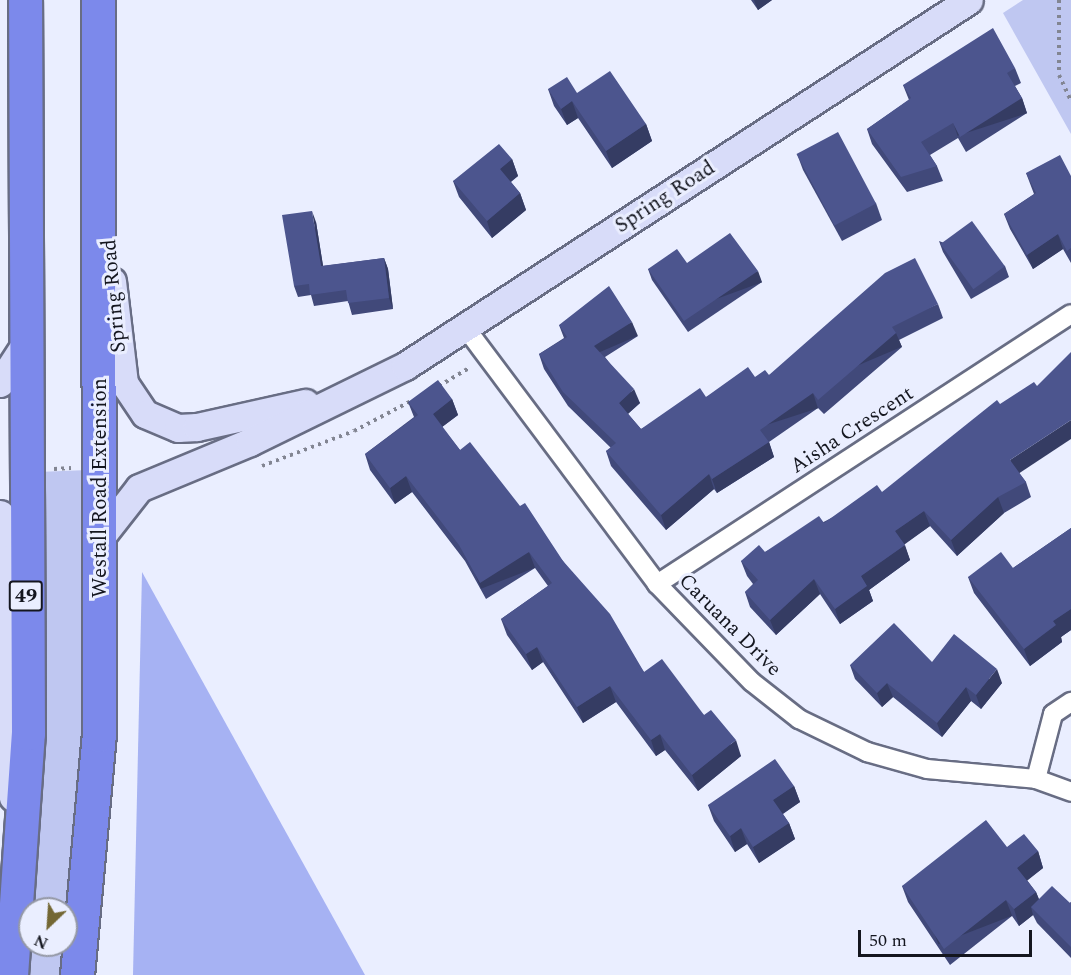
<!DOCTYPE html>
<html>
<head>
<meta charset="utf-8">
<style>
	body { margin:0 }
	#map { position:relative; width:1071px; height:975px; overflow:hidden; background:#eaeeff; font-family:Spectral,serif }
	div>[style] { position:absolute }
	.green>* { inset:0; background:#bfc7f1 }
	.forest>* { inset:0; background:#a6b2f3 }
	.path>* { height:4px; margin-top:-2px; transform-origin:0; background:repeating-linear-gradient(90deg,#828592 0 3px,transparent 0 7.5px) }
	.roads { filter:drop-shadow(2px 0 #686d84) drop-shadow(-2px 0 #686d84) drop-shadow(0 2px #686d84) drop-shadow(0 -2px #686d84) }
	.street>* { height:18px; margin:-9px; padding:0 9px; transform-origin:9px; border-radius:9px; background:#fff }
	.secondary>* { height:27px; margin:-13.5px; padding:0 13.5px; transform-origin:13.5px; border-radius:13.5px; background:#d8dcf9 }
	.highway>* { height:33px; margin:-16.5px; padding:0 16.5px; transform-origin:16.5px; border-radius:16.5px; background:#7c89eb }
	.wall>* { inset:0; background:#41497a }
	.shaded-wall>* { inset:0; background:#353c63; transform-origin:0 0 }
	.building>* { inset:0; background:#4c558e; transform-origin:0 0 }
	span { translate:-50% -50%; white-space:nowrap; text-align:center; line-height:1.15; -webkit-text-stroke:6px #eaeeff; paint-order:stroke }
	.shield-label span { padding:2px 4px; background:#eaeeff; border:2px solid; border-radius:4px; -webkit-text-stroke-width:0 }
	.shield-label { font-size:20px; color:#14161f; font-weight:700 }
	.street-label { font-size:21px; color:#14161f }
	.north { position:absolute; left:18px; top:897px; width:60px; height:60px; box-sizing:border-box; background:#eaeeff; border:2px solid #9498a5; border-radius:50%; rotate:205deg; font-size:16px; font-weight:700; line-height:24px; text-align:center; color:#14161f }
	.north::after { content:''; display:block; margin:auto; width:21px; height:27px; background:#736734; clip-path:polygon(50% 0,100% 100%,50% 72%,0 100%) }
	.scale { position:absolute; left:858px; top:930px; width:174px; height:27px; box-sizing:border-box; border:3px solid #14161f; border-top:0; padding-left:8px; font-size:18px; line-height:21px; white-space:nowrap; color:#14161f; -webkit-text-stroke:4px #eaeeff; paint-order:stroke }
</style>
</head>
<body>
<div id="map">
	<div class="green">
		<div style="clip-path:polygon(1023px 0,1071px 0,1071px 134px,1003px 13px)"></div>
		<div style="clip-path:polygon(88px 470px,87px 739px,69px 934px,63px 975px,23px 975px,30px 919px,30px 945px,66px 945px,66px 909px,31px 909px,39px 784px,38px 472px)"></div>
	</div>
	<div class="forest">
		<div style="clip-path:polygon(142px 572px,365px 975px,133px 975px)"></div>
	</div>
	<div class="path">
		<div style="left:1059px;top:0;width:75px;rotate:90deg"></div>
		<div style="left:1059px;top:75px;width:29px;rotate:65deg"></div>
		<div style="left:439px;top:386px;width:37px;rotate:-31deg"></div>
		<div style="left:262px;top:466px;width:98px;rotate:-20.8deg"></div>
		<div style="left:354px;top:431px;width:64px;rotate:-27.8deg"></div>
		<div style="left:54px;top:469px;width:17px;rotate:-3deg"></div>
	</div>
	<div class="roads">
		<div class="street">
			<div style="left:465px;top:327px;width:321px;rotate:53.2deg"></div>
			<div style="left:657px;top:584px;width:136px;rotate:45.9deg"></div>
			<div style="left:752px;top:682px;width:60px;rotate:38.2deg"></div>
			<div style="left:799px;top:719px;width:76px;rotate:25.9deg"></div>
			<div style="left:867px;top:752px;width:62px;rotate:15.8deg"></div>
			<div style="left:927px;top:769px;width:109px;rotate:5.2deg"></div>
			<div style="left:1036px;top:779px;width:37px;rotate:20deg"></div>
			<div style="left:657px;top:584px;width:494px;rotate:-33.1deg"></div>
			<div style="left:1036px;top:779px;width:67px;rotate:-75.3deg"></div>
			<div style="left:1053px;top:714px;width:22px;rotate:-34deg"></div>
		</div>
		<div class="secondary">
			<div style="left:112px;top:281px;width:103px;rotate:83.3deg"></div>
			<div style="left:124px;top:383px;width:37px;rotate:56deg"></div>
			<div style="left:145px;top:414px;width:36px;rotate:23deg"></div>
			<div style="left:178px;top:428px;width:19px;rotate:-3deg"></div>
			<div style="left:197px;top:427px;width:111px;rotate:-12.5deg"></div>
			<div style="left:0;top:383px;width:48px;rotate:-57deg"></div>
			<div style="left:0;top:514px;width:46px;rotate:81.2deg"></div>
			<div style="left:7px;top:559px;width:238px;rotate:88.6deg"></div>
			<div style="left:100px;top:538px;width:63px;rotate:-52deg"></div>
			<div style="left:139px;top:488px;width:120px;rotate:-22.5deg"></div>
			<div style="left:250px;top:442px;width:173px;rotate:-26.1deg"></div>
			<div style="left:405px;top:366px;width:672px;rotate:-32.98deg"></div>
		</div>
		<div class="highway">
			<div style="left:11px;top:975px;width:243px;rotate:-86deg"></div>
			<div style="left:28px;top:733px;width:733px;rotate:-90.23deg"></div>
			<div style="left:77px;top:975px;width:241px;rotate:-84.8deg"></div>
			<div style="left:99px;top:735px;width:735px;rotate:-90.08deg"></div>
		</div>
	</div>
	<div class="wall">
		<div style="clip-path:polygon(751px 0,772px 0,758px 10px)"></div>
		<div style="clip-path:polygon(1015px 68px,1021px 83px,1015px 86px,1022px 98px,1027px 113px,966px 152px,958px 138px,930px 155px,937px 166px,943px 181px,907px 192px,872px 144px,867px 129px,909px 100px,903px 85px)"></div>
		<div style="clip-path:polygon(548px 89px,577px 93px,646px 124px,652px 141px,612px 168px,578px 118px,567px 125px,554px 106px)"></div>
		<div style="clip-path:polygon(797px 154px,876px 203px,882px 220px,842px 241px,803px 170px)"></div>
		<div style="clip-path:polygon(512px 159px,518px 176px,511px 182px,520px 193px,526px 210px,492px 238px,459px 197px,453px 181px)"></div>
		<div style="clip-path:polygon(1026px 173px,1071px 176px,1071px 263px,1063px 249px,1033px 269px,1010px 229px,1004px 214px,1034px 194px)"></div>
		<div style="clip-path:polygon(316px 222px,323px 266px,384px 258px,388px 269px,393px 309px,352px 315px,348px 301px,314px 306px,311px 295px,298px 297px,294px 286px)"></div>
		<div style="clip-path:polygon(939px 241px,1005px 266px,1009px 277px,971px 299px,943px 252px)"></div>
		<div style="clip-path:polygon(687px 263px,762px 282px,688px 332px,652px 280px,648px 269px)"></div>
		<div style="clip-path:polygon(938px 304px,943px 318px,899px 340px,902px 347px,824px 414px,818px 408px,769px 442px,774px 457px,717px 493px,714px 489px,666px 530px,611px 466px,606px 451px,611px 448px,568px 406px,544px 369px,539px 354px,564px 338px,559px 325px,638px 336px,605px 357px,640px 403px,628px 414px,641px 429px,706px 397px,755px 377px,769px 375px)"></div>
		<div style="clip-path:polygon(452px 399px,458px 415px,442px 427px,460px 450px,563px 561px,644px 672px,704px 715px,741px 756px,698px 791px,665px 750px,656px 756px,616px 702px,583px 723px,543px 662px,532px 670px,507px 635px,501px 619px,548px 586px,535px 568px,486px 599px,465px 561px,412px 492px,395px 504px,370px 470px,365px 454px,414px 417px,408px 402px)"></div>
		<div style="clip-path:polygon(1019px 473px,1026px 482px,1031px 497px,1004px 513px,957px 556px,930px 526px,904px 544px,910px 560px,869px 590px,873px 601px,840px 624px,820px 594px,776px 635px,750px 607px,745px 592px,753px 584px,747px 576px,741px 561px,765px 552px,882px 492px)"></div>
		<div style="clip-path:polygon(1071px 528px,1071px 630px,1061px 637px,1062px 642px,1030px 666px,974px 593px,968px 577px,1013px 568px)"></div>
		<div style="clip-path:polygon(932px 662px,1002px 683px,981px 709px,971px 701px,942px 737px,893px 697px,882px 707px,855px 679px,850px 665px)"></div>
		<div style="clip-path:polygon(794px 786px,800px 802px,783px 814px,789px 823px,795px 839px,759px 863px,747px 844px,735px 852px,714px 821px,708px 805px)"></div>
		<div style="clip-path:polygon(1007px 847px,1038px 851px,1043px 868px,1027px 880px,1036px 892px,1039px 899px,1070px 903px,1071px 902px,1071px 958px,1037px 923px,1033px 915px,1019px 926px,1012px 916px,950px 965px,908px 902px,902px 886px)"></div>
	</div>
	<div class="shaded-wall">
		<div style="clip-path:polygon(754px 0,772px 0,758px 10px)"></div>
		<div style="left:1022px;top:98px;width:16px;height:73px;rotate:72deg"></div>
		<div style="clip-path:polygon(572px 101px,578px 118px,567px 125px,561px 109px)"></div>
		<div style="clip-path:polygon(646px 124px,652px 141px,612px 168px,606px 151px)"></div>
		<div style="clip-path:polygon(512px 159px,518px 176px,506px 185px,500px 169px)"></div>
		<div style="clip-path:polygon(520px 193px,526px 210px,492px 238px,487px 221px)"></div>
		<div style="clip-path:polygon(312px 211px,316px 222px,325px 278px,321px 266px)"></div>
		<div style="clip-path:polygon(1058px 234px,1063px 249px,1033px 269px,1027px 255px)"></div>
		<div style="clip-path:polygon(384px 258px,388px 269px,393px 309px,389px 298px)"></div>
		<div style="left:758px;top:271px;width:12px;height:89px;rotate:70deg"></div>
		<div style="left:632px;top:322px;width:15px;height:45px;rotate:67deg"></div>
		<div style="left:896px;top:333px;width:15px;height:103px;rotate:67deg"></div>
		<div style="clip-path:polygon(634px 389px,640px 403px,624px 417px,619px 403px)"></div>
		<div style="left:813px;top:393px;width:16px;height:65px;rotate:72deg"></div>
		<div style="clip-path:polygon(452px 399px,458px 415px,438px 430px,433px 414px)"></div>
		<div style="clip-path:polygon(1071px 420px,1071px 439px,1015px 476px,1010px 460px)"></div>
		<div style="clip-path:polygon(769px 442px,774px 457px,717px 493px,712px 479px)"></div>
		<div style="clip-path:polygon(709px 474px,714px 489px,666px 530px,661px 515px)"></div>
		<div style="clip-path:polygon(406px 476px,412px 492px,395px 504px,390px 488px)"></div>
		<div style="clip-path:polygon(998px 497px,1004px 513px,957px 556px,951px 540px)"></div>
		<div style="clip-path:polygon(924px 511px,930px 526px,901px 547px,895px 531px)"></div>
		<div style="clip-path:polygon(905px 545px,910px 560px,869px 590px,873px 601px,840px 624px,835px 609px,861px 576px)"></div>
		<div style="left:529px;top:552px;width:17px;height:58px;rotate:69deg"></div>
		<div style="clip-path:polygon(814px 579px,820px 594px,776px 635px,770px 620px)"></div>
		<div style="clip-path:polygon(1071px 609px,1071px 630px,1061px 637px,1062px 642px,1030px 666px,1024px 649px,1053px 621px)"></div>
		<div style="clip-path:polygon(537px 647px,543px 662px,532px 670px,526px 654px)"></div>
		<div style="clip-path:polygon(997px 669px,1002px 683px,981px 709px,976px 695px)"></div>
		<div style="clip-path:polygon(887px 683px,893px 697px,882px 707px,877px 693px)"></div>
		<div style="clip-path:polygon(610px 686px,616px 702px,583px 723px,577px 707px)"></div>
		<div style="clip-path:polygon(966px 687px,971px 701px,942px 737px,937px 723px)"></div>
		<div style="clip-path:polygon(660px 734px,665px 750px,656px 756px,651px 740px)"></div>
		<div style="clip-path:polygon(736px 740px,741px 756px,698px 791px,692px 775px)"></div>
		<div style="clip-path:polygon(794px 786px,800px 802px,779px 816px,773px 800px)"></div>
		<div style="clip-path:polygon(789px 823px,795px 839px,759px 863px,753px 847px)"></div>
		<div style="clip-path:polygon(741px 828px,747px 844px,735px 852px,730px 836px)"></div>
		<div style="clip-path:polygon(1038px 851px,1043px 868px,1023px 884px,1017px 868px)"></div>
		<div style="clip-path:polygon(1036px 892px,1042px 908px,1031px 907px,1033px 915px,1019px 926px,1014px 909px)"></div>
		<div style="left:1006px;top:900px;width:17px;height:79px;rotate:69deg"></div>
	</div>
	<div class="building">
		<div style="clip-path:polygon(993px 28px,1015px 68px,1007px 73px,1022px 98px,960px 137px,953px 123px,921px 142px,937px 166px,901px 177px,867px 129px,911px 98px,903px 85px)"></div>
		<div style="clip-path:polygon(610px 71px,646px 124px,606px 151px,572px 101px,561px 109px,548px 89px,567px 77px,577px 93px)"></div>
		<div style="left:838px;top:132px;width:81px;height:47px;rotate:62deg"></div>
		<div style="clip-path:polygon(499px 144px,512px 159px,500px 169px,520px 193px,487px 221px,453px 181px)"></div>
		<div style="clip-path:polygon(1060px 155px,1071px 176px,1071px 248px,1067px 251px,1058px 234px,1027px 255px,1004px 214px,1036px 193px,1026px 173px)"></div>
		<div style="clip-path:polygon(312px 211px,321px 266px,384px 258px,389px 298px,348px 303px,346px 290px,310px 295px,309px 284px,294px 286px,282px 215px)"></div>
		<div style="left:972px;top:221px;width:56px;height:39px;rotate:54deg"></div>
		<div style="clip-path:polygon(730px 233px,758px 271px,684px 321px,648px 269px,677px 249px,687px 263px)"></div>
		<div style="clip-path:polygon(915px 258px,938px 304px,892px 327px,896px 333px,818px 400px,813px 393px,760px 430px,769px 442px,712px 479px,709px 474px,661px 515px,606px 451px,616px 443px,563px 392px,539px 354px,567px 337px,559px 325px,609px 286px,632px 322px,594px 346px,634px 389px,619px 403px,641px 429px,700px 388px,706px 397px,748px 367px,755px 377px,765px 370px,769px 375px,885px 273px)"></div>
		<div style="clip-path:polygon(1071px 352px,1071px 420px,1010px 460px,1026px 482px,998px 497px,951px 540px,924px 511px,895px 531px,905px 545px,861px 576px,867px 586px,835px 609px,814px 579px,770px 620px,745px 592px,758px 580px,741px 561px,759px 545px,765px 552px,819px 516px,824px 523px,877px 485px,882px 492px,997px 400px,1000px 404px,1034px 382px,1037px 386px)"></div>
		<div style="clip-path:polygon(438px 380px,452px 399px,433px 414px,460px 450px,470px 442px,520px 506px,525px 503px,563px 561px,610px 614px,644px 672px,662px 659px,704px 715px,711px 710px,736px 740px,692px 775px,660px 734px,651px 740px,610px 686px,577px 707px,537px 647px,526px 654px,501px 619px,552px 583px,529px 552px,480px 583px,459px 545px,406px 476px,390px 488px,365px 454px,418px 415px,408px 402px)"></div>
		<div style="clip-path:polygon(1071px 528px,1071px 609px,1053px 621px,1056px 625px,1024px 649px,968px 577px,1001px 552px,1013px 568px)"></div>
		<div style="clip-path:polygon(894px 623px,932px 662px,954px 634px,997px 669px,976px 695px,966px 687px,937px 723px,887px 683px,877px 693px,850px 665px)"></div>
		<div style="clip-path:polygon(775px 759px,794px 786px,773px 800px,789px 823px,753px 847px,741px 828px,730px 836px,708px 805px)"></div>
		<div style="clip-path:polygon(986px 820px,1007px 847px,1024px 834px,1038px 851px,1017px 868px,1036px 892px,1014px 909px,1006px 900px,944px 949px,902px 886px)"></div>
		<div style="clip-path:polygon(1052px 886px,1070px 903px,1071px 902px,1071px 947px,1031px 907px)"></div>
	</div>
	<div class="shield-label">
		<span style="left:26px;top:596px">49</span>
	</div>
	<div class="street-label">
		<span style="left:665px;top:197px;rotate:-33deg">Spring Road</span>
		<span style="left:114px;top:296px;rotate:-95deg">Spring Road</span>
		<span style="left:852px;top:430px;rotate:-33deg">Aisha Crescent</span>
		<span style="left:100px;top:488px;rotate:-90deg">Westall Road Extension</span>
		<span style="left:730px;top:625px;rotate:45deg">Caruana Drive</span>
	</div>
	<div class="north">N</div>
	<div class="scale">50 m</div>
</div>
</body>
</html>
